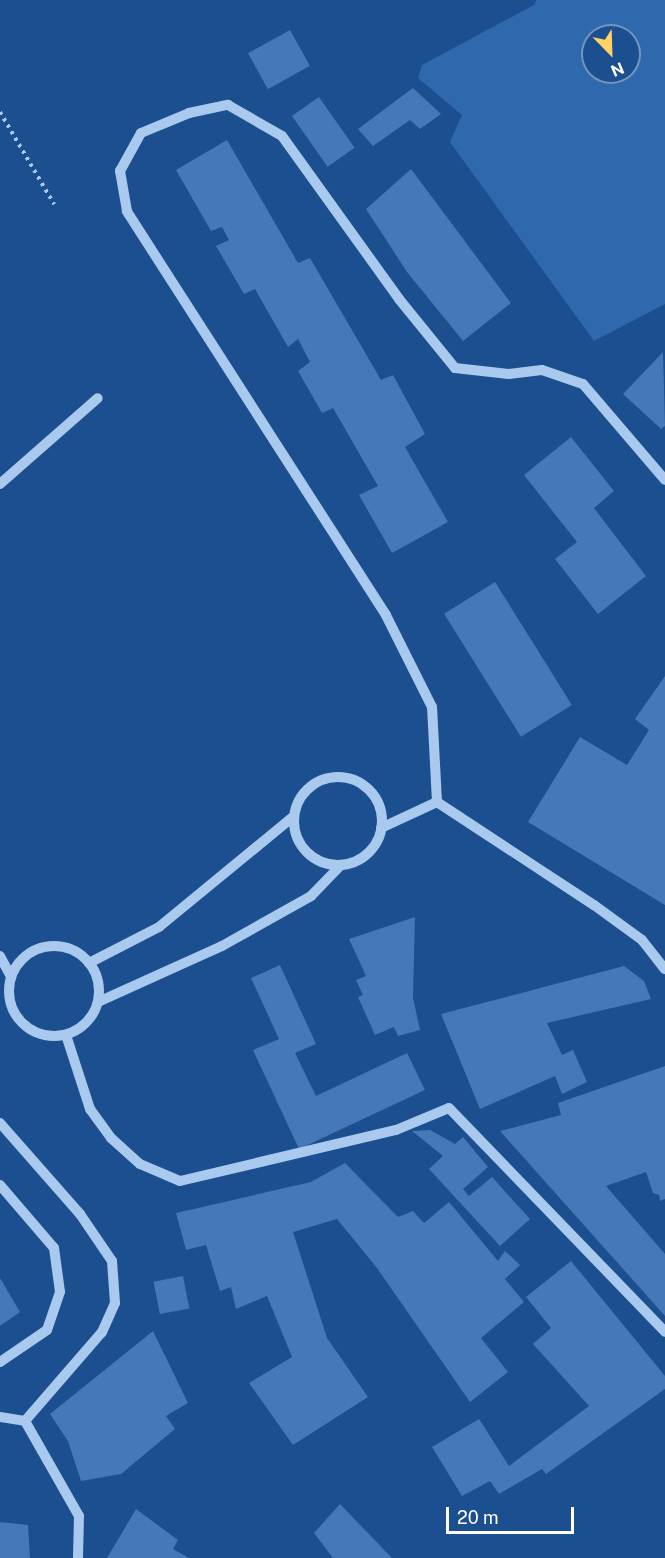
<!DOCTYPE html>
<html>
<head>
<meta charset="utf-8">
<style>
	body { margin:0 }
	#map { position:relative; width:665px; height:1558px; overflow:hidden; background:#1b4f8f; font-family:"Public Sans",sans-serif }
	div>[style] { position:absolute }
	.green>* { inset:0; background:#2e69ad }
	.building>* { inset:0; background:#4478b7; transform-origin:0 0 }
	.path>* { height:4px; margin-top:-2px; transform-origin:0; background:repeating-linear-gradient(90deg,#a9c9ee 0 3px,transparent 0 7.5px) }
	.minor>* { height:10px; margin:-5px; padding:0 5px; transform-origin:5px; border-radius:5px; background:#a9c9ee }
	.minor>.ring { margin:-5px; padding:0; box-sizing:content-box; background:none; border:10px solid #a9c9ee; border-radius:50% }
	span { translate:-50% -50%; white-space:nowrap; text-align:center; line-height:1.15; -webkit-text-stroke:5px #1b4f8f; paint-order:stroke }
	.north { position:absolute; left:581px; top:24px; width:60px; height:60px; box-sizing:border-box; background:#1b4f8f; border:2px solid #7695bc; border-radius:50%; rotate:157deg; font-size:16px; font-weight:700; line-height:24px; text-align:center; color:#fff }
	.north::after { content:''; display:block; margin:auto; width:21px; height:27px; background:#ffd166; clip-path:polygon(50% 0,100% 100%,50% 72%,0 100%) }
	.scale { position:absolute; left:446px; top:1507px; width:128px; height:27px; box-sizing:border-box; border:3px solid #fff; border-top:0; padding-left:8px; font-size:18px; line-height:21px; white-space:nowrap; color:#fff; -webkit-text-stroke:4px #1b4f8f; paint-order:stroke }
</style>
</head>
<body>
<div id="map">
	<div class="green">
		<div style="clip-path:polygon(evenodd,536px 0,665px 0,665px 304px,594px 341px,450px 142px,462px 115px,418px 78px,422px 65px,534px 5px,536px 0,593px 36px,629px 36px,629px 72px,593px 72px,593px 36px)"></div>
	</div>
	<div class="building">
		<div style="left:290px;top:30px;width:41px;height:48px;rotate:61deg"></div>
		<div style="clip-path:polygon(413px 88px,441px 114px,420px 129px,410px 120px,373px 146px,358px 129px)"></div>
		<div style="left:319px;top:97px;width:62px;height:33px;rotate:55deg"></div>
		<div style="clip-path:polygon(227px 140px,298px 263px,310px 258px,381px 380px,393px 375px,425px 434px,405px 447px,448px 522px,392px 553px,359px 495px,378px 486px,333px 408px,322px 413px,298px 371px,310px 362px,298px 339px,288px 347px,255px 289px,244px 294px,216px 246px,229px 240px,222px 227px,211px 231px,176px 170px)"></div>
		<div style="clip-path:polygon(411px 169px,511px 303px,463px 341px,407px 272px,366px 209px)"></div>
		<div style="clip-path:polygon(663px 352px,665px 426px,661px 429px,623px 394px)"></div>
		<div style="clip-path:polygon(571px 437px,614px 491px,594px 508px,646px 576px,598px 614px,555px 559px,577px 542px,524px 475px)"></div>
		<div style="left:495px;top:582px;width:145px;height:60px;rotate:58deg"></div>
		<div style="clip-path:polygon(665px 676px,665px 905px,528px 822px,580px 737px,627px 765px,649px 730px,635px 719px)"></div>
		<div style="clip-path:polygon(415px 917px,413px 998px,420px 1030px,398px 1036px,394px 1027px,375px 1035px,358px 997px,363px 995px,356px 980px,366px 976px,349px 939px)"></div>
		<div style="clip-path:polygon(280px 965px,316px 1044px,295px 1053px,316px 1096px,407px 1053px,425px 1090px,299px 1149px,253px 1050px,279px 1039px,251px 978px)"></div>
		<div style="clip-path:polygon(624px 966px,644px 981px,651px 999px,547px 1023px,562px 1055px,573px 1050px,587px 1082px,562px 1094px,555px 1076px,480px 1109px,441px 1014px)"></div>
		<div style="clip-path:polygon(665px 1066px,665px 1199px,660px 1201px,659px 1195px,653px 1193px,646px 1172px,606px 1186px,665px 1254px,665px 1316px,500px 1131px,561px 1115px,558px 1103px)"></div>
		<div style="clip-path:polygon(430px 1130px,455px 1144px,463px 1137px,488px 1167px,463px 1189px,469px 1196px,492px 1177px,530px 1219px,500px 1246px,429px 1169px,443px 1156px,412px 1131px)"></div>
		<div style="clip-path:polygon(345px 1163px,398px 1217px,413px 1211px,424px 1223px,449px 1202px,498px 1261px,505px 1251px,520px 1265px,505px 1279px,524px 1302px,481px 1338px,508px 1372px,470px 1402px,377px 1268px,337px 1219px,293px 1232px,327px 1338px,368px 1397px,293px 1445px,249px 1383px,292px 1357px,267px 1296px,236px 1309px,231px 1287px,220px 1291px,206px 1245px,186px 1250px,176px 1213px,311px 1182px)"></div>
		<div style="clip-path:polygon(571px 1261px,665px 1376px,665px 1389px,546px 1474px,542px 1469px,499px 1494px,490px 1481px,462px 1496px,432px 1447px,479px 1419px,509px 1466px,589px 1406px,533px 1344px,551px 1328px,526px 1297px)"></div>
		<div style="left:183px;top:1276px;width:33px;height:30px;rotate:79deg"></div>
		<div style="clip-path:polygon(0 1278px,20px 1312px,0 1326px)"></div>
		<div style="clip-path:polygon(153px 1331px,188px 1403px,166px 1416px,175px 1429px,121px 1474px,81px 1481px,68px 1441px,50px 1414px)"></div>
		<div style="clip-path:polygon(340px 1504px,392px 1558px,333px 1558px,314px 1533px)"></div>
		<div style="clip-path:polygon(136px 1509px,178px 1540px,173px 1549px,189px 1558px,107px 1558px)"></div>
		<div style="clip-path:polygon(0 1522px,28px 1525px,30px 1558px,0 1558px)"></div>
	</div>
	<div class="path">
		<div style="left:0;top:112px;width:107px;rotate:59.6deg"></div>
	</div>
	<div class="minor">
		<div style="left:0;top:484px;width:130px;rotate:-41.3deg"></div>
		<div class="ring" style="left:294px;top:777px;width:78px;height:78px"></div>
		<div style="left:437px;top:802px;width:188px;rotate:33.3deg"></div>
		<div style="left:594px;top:905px;width:59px;rotate:36.1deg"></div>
		<div style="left:642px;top:940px;width:37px;rotate:52deg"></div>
		<div style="left:381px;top:828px;width:62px;rotate:-24.9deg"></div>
		<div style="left:437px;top:802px;width:95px;rotate:-93deg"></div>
		<div style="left:432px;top:707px;width:103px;rotate:-116.6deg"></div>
		<div style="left:386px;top:615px;width:480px;rotate:-122.7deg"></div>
		<div style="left:127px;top:211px;width:41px;rotate:-99.9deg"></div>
		<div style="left:120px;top:171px;width:43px;rotate:-61.1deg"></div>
		<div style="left:141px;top:133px;width:52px;rotate:-22.6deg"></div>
		<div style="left:189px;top:113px;width:40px;rotate:-12deg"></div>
		<div style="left:228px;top:105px;width:62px;rotate:29.9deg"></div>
		<div style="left:282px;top:136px;width:201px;rotate:54.3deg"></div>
		<div style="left:399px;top:299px;width:89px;rotate:50.9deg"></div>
		<div style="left:455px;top:368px;width:54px;rotate:6.3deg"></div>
		<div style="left:509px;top:374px;width:33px;rotate:-7deg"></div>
		<div style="left:542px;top:370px;width:43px;rotate:18.9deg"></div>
		<div style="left:583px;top:384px;width:126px;rotate:49.5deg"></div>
		<div class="ring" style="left:9px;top:946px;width:80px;height:80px"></div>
		<div style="left:0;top:956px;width:24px;rotate:62deg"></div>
		<div style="left:89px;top:963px;width:79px;rotate:-27.2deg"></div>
		<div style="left:159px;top:927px;width:173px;rotate:-39.4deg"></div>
		<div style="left:98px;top:1002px;width:136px;rotate:-24.3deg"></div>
		<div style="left:222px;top:946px;width:102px;rotate:-29.3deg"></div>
		<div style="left:311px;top:896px;width:43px;rotate:-45.9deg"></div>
		<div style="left:66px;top:1035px;width:78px;rotate:72deg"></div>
		<div style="left:90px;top:1109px;width:36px;rotate:54deg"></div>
		<div style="left:111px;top:1138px;width:39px;rotate:42deg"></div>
		<div style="left:140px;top:1164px;width:43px;rotate:23deg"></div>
		<div style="left:180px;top:1181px;width:222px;rotate:-13.3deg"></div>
		<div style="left:396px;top:1130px;width:57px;rotate:-22.5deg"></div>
		<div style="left:449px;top:1108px;width:311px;rotate:46deg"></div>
		<div style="left:0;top:1123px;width:121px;rotate:48.7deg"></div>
		<div style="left:80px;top:1214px;width:57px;rotate:55.8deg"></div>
		<div style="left:112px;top:1261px;width:42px;rotate:85.9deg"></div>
		<div style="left:115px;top:1303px;width:32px;rotate:114deg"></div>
		<div style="left:102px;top:1332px;width:118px;rotate:130.9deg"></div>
		<div style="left:0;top:1185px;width:83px;rotate:49.4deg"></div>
		<div style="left:54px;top:1248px;width:44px;rotate:82.2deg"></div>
		<div style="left:60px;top:1292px;width:40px;rotate:108.9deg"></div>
		<div style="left:47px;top:1330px;width:57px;rotate:145.8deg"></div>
		<div style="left:0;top:1417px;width:25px;rotate:9deg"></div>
		<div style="left:25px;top:1421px;width:109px;rotate:60.4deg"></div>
		<div style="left:79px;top:1516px;width:42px;rotate:91.4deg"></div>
	</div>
	<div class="north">N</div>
	<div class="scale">20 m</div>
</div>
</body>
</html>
